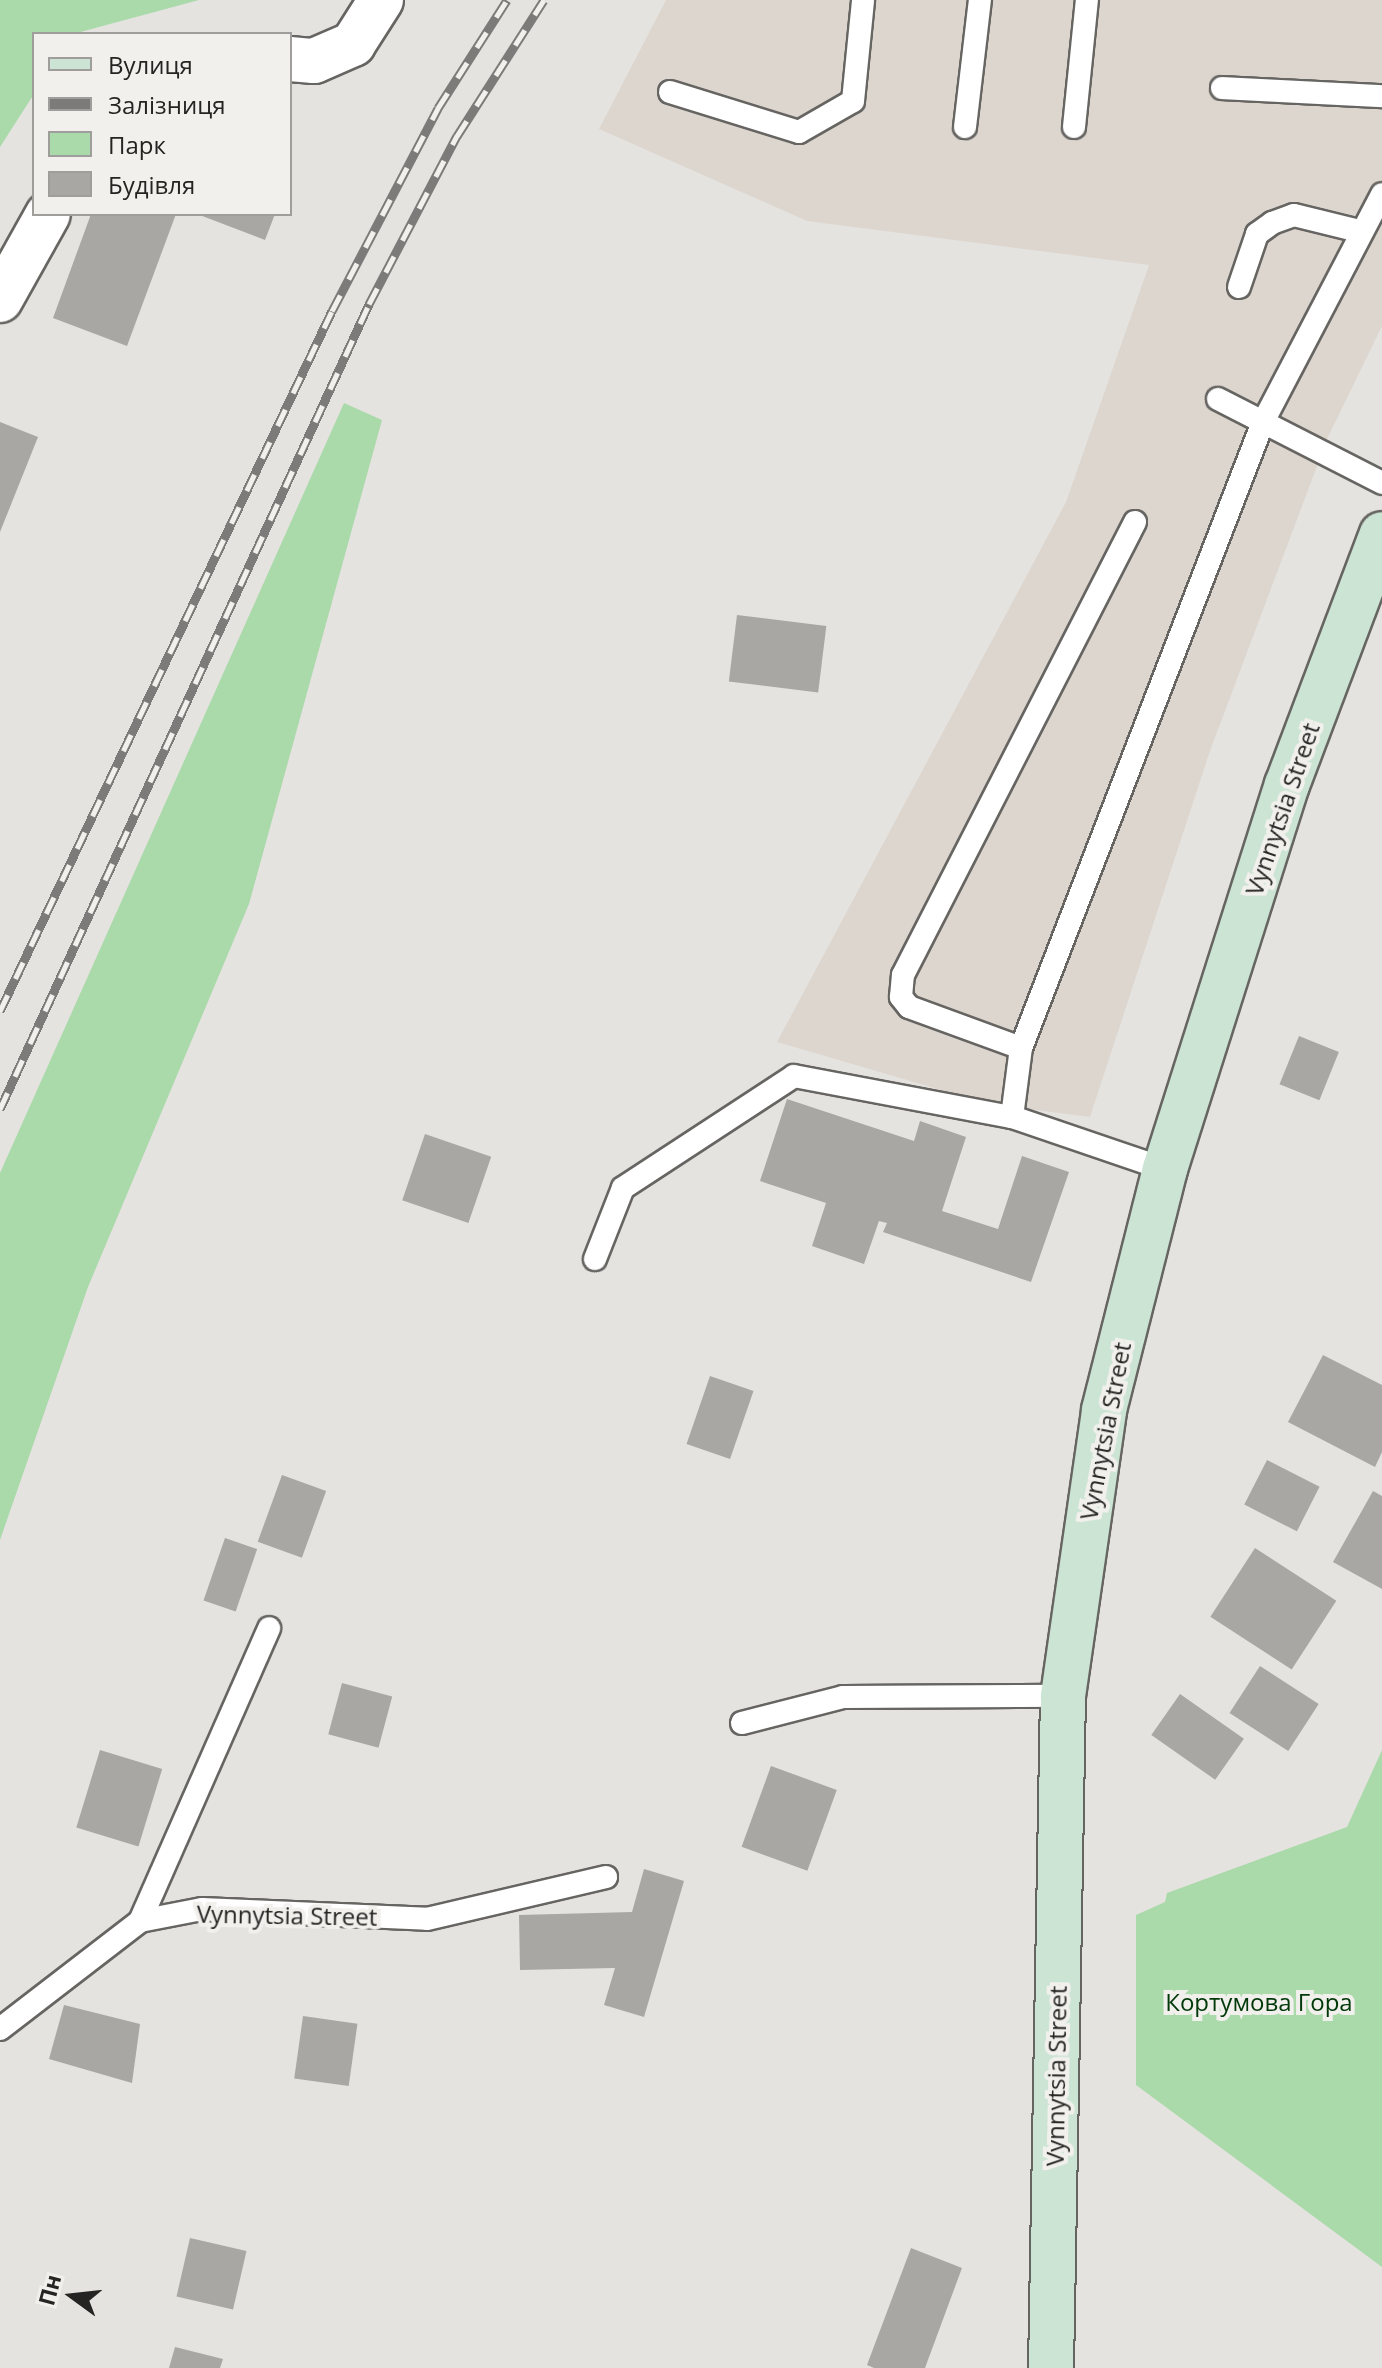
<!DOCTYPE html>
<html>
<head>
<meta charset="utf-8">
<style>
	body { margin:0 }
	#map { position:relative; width:1382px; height:2368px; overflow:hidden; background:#e5e3e0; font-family:"Open Sans",sans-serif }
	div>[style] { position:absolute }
	.built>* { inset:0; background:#ddd6ce }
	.green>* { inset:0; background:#aad9aa }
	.building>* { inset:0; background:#a9a7a4; transform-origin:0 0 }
	.roads { filter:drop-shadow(2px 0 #666562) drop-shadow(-2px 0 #666562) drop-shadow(0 2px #666562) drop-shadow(0 -2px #666562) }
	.service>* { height:22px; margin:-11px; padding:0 11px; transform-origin:11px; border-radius:11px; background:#fff }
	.minor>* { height:44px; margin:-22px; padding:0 22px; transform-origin:22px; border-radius:22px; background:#fff }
	.secondary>* { height:44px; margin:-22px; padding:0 22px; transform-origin:22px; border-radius:22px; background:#cce4d4 }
	.rail>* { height:9px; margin-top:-4.5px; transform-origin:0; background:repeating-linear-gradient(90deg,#f2f0ed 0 18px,#7c7b79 0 36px); box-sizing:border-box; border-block:2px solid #7c7b79 }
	span { translate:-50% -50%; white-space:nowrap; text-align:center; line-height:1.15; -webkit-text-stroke:8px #f2f0ed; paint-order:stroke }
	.street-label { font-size:24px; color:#242423 }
	.park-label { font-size:24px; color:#023909 }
	.legend { position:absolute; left:32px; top:32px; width:260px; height:184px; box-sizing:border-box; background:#f2f0ed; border:2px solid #a09e9c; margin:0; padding:10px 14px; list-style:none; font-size:24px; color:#242423 }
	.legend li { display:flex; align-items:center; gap:16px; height:40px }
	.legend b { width:40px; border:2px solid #a09e9c }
	.north { position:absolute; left:32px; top:2256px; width:80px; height:80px; -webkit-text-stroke:6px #f2f0ed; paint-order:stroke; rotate:285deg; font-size:22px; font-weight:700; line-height:32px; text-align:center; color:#242423 }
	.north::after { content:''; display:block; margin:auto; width:28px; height:36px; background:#242423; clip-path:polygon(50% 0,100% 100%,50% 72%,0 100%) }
</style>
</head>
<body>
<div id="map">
	<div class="built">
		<div style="clip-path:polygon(666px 0,1382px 0,1382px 326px,1328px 437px,1210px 751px,1090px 1117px,989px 1104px,777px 1042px,1066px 502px,1149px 265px,807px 221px,599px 129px)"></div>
	</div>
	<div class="green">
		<div style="clip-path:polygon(0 0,199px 0,73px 34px,34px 34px,34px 94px,0 147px)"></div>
		<div style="clip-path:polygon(344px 403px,382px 420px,249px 904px,88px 1287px,0 1540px,0 1173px)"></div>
		<div style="clip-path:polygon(1382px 1750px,1382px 2267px,1136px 2085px,1136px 1915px,1165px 1902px,1167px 1893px,1347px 1827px)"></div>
	</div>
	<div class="building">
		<div style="clip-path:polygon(91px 214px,176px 214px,127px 346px,53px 318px)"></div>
		<div style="clip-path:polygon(197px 214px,275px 214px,265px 240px)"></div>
		<div style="clip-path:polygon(0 422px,38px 437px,0 532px)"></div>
		<div style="left:737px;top:615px;width:90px;height:67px;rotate:7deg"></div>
		<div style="left:1299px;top:1036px;width:43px;height:52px;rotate:22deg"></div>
		<div style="clip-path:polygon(787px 1099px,914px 1141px,920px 1121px,966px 1137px,942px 1211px,998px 1229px,1022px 1156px,1069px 1172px,1031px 1282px,883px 1232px,887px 1223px,879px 1221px,864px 1264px,812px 1246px,826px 1203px,760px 1181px)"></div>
		<div style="left:425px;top:1134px;width:70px;height:70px;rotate:19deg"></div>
		<div style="clip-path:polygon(1323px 1355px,1382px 1385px,1382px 1452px,1375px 1467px,1288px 1422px)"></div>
		<div style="left:710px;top:1376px;width:46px;height:72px;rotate:19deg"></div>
		<div style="left:1267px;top:1460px;width:59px;height:50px;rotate:27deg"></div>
		<div style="left:282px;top:1475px;width:47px;height:71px;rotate:20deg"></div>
		<div style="clip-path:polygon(1373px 1491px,1382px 1496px,1382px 1589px,1333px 1562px)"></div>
		<div style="left:225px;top:1538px;width:34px;height:66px;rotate:19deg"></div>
		<div style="left:1255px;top:1548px;width:97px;height:82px;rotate:33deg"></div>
		<div style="left:1260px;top:1666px;width:70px;height:56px;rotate:33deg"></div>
		<div style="left:342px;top:1683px;width:52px;height:53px;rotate:15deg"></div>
		<div style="left:1180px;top:1694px;width:78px;height:50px;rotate:35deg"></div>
		<div style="left:100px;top:1750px;width:65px;height:81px;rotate:17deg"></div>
		<div style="left:771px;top:1766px;width:70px;height:86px;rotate:20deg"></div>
		<div style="clip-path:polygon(644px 1869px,684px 1881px,644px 2017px,604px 2005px,615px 1968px,520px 1970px,519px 1915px,632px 1912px)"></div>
		<div style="clip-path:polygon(64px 2005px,140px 2024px,132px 2083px,49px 2059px)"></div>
		<div style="left:303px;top:2016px;width:55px;height:63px;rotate:8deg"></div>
		<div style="left:190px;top:2238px;width:58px;height:60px;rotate:13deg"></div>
		<div style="clip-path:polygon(911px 2248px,962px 2268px,925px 2368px,874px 2368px,867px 2365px)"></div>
		<div style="clip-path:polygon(175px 2347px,223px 2359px,220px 2368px,169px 2368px)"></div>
	</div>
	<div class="roads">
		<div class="service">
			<div style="left:1222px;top:88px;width:160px;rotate:2.9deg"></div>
			<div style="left:670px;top:92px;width:135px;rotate:17.2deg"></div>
			<div style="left:799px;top:132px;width:62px;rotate:-29.9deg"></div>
			<div style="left:853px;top:101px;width:101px;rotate:-84.3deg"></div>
			<div style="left:965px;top:127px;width:128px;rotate:-83.3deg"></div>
			<div style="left:1074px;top:127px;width:128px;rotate:-84.2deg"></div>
			<div style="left:1239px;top:287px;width:56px;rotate:-71.2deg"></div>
			<div style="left:1257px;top:234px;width:19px;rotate:-36deg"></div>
			<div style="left:1272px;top:223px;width:23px;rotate:-20deg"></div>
			<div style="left:1294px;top:215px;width:67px;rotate:13.8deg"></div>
			<div style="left:1218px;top:399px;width:184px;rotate:27.1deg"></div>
			<div style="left:1021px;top:1048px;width:119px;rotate:-159.9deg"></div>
			<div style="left:909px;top:1007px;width:13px;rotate:-129deg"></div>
			<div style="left:901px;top:997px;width:22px;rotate:-85deg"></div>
			<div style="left:903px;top:975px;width:509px;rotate:-62.88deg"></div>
			<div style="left:1012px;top:1117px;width:70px;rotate:-82.6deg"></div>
			<div style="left:1021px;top:1048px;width:671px;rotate:-68.86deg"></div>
			<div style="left:1263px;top:422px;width:257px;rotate:-62.4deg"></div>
			<div style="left:595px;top:1259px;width:76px;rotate:-68.5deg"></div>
			<div style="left:623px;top:1188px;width:204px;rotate:-33.2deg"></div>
			<div style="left:794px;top:1076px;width:222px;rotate:10.7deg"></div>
			<div style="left:1012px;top:1117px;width:162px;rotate:18.8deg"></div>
			<div style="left:742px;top:1723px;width:104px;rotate:-14.4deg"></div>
			<div style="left:843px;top:1697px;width:220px;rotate:-0.3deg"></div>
			<div style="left:140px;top:1921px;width:320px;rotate:-66.2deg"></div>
			<div style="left:0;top:2029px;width:177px;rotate:-37.6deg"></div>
			<div style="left:140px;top:1921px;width:63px;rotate:-11deg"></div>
			<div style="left:202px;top:1909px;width:225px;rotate:2.5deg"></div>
			<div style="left:427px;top:1919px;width:184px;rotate:-13.2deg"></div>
		</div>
		<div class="minor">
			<div style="left:290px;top:59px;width:24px;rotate:5deg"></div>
			<div style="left:314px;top:61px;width:43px;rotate:-23.6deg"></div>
			<div style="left:353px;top:44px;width:52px;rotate:-57.5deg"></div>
			<div style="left:0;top:300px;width:98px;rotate:-60.8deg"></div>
		</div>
		<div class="secondary">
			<div style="left:1051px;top:2368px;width:672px;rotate:-88.98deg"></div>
			<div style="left:1063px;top:1696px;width:289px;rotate:-81.8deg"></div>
			<div style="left:1104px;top:1410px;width:249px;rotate:-75.8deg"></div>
			<div style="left:1165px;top:1169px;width:403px;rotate:-72.4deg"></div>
			<div style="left:1287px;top:785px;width:268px;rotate:-69.3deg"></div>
		</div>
	</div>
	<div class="rail">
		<div style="left:0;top:1011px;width:775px;rotate:-64.63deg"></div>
		<div style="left:332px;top:311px;width:229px;rotate:-62.4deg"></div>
		<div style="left:438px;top:108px;width:128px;rotate:-57.4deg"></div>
		<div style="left:0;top:1109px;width:886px;rotate:-65.37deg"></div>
		<div style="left:369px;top:304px;width:190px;rotate:-62.4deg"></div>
		<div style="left:457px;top:136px;width:161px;rotate:-57.4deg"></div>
	</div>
	<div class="street-label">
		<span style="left:1282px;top:809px;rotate:-71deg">Vynnytsia Street</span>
		<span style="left:1105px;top:1431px;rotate:-79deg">Vynnytsia Street</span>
		<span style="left:287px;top:1915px;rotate:1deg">Vynnytsia Street</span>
		<span style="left:1056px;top:2076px;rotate:-89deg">Vynnytsia Street</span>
	</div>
	<div class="park-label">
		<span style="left:1259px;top:2002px">Кортумова Гора</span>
	</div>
	<ul class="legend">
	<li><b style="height:10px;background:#cce4d4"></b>Вулиця</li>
	<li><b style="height:10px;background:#7c7b79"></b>Залізниця</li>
	<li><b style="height:22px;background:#aad9aa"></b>Парк</li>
	<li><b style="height:22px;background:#a9a7a4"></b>Будівля</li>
	</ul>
	<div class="north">Пн</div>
</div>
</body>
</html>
